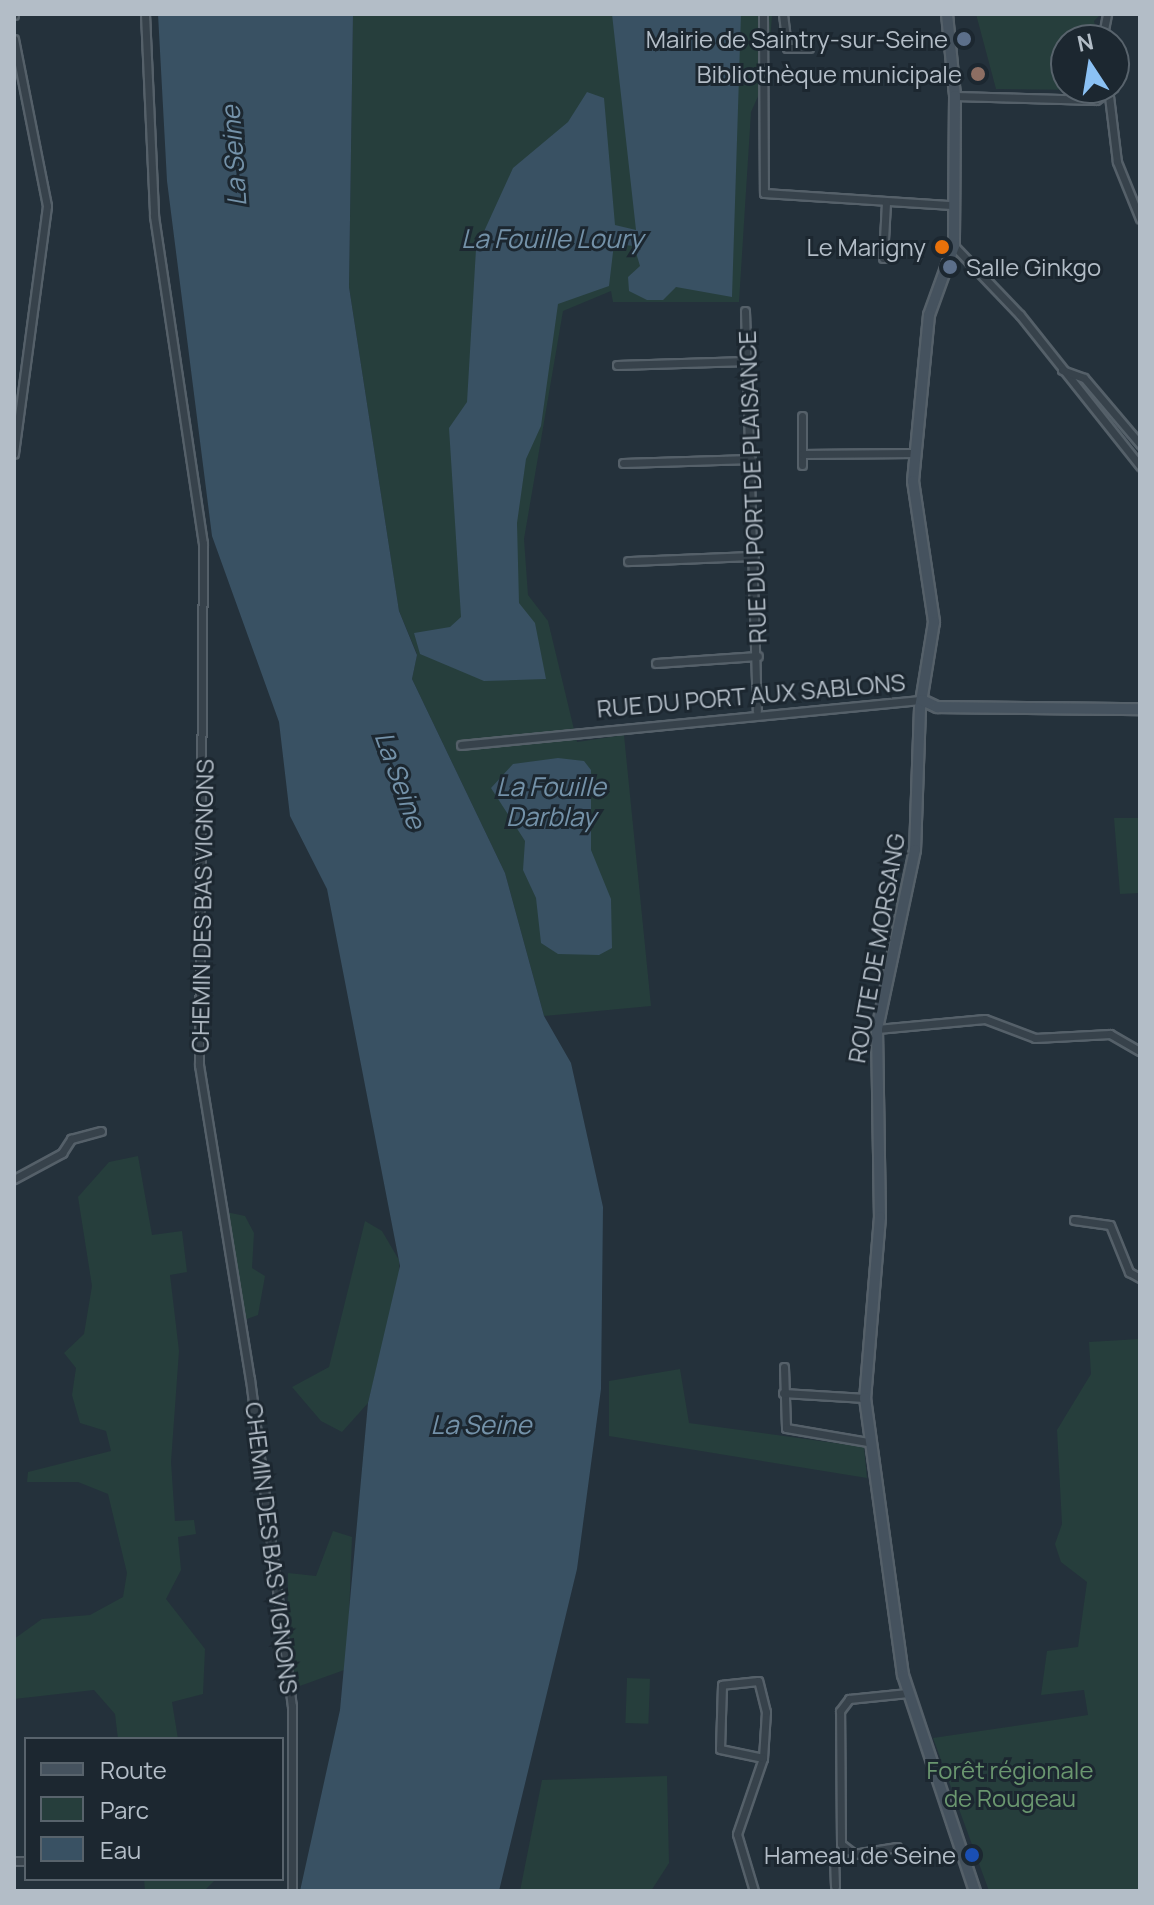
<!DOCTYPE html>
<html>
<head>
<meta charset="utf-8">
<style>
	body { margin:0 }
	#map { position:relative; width:1154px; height:1905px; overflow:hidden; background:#24313b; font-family:Manrope,sans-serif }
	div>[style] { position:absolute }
	.green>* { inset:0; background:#263e3c; transform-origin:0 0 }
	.water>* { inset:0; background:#395163 }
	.roads { filter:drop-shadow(2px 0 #556069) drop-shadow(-2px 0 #556069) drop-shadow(0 2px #556069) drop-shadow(0 -2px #556069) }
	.street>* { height:7px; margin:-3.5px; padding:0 3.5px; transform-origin:3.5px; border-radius:3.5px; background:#37424b }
	.secondary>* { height:10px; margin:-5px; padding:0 5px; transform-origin:5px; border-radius:5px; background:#45525e }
	.dots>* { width:22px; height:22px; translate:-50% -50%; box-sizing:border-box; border:4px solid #1c2730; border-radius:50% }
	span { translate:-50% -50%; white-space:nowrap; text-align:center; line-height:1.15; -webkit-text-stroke:6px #1c2730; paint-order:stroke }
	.poi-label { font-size:24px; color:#b3bdc7 }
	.right { translate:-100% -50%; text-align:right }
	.left { translate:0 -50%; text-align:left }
	.street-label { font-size:24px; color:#b3bdc7 }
	.park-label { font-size:24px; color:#6a976f }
	.water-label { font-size:26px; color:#7492a9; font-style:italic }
	.frame { position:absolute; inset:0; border:16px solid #b3bdc7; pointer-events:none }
	.legend { position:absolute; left:24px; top:1737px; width:260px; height:144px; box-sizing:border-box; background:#1c2730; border:2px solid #58636c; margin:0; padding:10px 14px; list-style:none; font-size:24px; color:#b3bdc7 }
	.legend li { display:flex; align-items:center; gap:16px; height:40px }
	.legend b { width:40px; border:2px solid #58636c }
	.north { position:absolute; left:1050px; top:24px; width:80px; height:80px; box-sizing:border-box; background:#1c2730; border:2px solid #58636c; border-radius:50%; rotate:348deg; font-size:22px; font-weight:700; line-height:32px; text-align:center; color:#b3bdc7 }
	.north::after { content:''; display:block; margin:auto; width:28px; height:36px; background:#8bc1f4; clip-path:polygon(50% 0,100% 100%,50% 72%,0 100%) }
</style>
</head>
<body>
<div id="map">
	<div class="green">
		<div style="clip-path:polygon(353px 14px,772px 14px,768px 74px,751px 112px,739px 302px,613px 302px,611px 291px,563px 311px,524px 539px,528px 595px,548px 621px,577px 742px,624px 735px,651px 1006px,544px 1016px,505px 873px,412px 679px,417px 654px,399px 611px,349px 287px)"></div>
		<div style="clip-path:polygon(976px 14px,1101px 14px,1094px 21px,1099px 40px,1066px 40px,1066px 88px,1109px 88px,1093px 96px,1091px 90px,996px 89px)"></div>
		<div style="clip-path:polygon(1114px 818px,1140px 818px,1140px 893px,1120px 894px)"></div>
		<div style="clip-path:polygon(138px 1156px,152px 1235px,182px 1231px,187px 1272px,170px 1275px,179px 1351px,171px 1462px,175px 1521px,194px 1520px,196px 1534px,178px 1537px,181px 1570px,166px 1599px,205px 1649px,203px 1694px,172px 1702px,178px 1739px,118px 1739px,115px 1714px,94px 1690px,14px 1699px,14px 1639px,42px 1619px,90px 1615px,123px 1597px,127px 1573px,108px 1494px,78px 1482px,27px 1482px,28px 1472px,111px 1451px,106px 1431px,80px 1423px,72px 1395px,76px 1368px,64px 1353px,84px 1334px,92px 1286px,78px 1197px,109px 1162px)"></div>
		<div style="clip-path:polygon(226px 1212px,245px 1216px,254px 1233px,252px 1268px,265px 1276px,258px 1315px,244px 1320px)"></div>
		<div style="clip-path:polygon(365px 1221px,382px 1231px,399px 1260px,399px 1280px,368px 1403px,342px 1432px,321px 1421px,292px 1387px,329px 1367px)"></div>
		<div style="clip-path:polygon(1140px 1339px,1140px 1891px,989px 1891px,933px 1738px,1088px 1715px,1084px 1690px,1041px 1695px,1047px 1651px,1078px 1647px,1087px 1582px,1061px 1562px,1055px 1544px,1062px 1524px,1057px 1430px,1091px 1374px,1089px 1342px)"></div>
		<div style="clip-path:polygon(680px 1369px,689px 1423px,864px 1447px,867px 1478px,609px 1436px,609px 1381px)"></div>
		<div style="clip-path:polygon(333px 1531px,352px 1537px,347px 1669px,297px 1687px,287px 1669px,288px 1573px,316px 1576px)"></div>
		<div style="left:627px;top:1678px;width:23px;height:45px;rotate:2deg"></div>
		<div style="clip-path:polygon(667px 1776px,669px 1863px,651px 1891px,520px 1891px,542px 1780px)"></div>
		<div style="clip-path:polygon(144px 1879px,216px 1879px,204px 1891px,145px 1891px)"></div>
	</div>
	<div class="water">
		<div style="clip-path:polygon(158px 14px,353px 14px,349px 287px,399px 611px,417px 655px,412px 679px,505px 873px,544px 1016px,571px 1063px,603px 1207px,601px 1389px,577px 1569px,499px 1891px,300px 1891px,340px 1710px,368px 1403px,400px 1266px,327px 889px,290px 816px,279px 722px,212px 536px,167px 181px)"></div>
		<div style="clip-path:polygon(612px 14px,741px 14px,732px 297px,676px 287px,663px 300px,647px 300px,629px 291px,628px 277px,640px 266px,634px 246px,614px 244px,609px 286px,558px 304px,541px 426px,526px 459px,517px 523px,519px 603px,535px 623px,546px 679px,484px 681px,420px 654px,414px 633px,450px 627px,461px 617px,449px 428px,467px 402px,476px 249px,513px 168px,568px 122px,587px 92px,604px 98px,615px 225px,636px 230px)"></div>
		<div style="clip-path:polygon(558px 758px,584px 761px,591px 770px,591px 850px,611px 899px,612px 948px,599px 955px,558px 954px,541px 943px,536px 898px,523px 870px,525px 841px,491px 788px,513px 764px)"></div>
	</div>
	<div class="roads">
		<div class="street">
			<div style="left:145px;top:14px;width:202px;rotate:87.4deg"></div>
			<div style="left:154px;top:216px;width:331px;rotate:81.5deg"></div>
			<div style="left:203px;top:543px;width:522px;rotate:90.44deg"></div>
			<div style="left:199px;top:1065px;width:318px;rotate:80.8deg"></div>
			<div style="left:250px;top:1379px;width:330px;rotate:82.7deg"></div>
			<div style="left:292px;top:1706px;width:185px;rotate:90deg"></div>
			<div style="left:763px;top:14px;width:179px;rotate:89.7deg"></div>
			<div style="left:764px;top:193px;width:188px;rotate:3.7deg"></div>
			<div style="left:783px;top:14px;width:34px;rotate:83deg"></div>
			<div style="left:787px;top:48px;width:22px"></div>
			<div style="left:14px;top:15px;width:1px;rotate:-90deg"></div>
			<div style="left:14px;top:39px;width:170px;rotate:78.8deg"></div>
			<div style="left:47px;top:206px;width:250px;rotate:97.6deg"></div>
			<div style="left:1102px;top:40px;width:26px;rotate:-79deg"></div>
			<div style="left:955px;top:96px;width:141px;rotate:1.6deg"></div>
			<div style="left:1096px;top:100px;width:21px;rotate:-35deg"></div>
			<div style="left:1109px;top:96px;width:66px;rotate:83.1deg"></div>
			<div style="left:1117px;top:162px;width:61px;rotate:68deg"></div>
			<div style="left:954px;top:246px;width:95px;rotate:46.3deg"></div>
			<div style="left:1020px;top:315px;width:193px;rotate:51.5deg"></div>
			<div style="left:883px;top:258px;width:56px;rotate:-86.9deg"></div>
			<div style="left:745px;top:311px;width:400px;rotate:88.3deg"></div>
			<div style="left:617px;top:365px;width:130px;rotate:-1.8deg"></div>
			<div style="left:1062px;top:370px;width:23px;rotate:20deg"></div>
			<div style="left:1084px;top:378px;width:87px;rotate:49.7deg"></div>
			<div style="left:802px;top:416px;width:49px;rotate:90deg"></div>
			<div style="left:802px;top:454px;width:112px;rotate:-0.5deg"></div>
			<div style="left:623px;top:463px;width:128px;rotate:-1.8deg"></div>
			<div style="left:628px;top:561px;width:126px;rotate:-2.3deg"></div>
			<div style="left:656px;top:663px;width:102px;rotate:-3.9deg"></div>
			<div style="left:461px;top:745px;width:463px;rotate:-5.6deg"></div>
			<div style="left:877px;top:1029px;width:108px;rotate:-5.3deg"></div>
			<div style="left:985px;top:1019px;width:53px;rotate:20.8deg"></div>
			<div style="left:1035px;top:1038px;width:75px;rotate:-3.1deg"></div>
			<div style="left:1110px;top:1034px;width:34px;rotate:30deg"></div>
			<div style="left:14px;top:1179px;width:55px;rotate:-28.4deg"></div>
			<div style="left:62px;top:1153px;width:17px;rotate:-57deg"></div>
			<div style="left:71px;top:1139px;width:31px;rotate:-15deg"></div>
			<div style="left:1074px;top:1220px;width:36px;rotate:8deg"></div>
			<div style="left:1110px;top:1225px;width:51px;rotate:68deg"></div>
			<div style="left:1129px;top:1272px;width:13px;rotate:29deg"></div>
			<div style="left:784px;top:1367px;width:61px;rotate:88.1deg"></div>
			<div style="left:786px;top:1428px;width:83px;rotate:9.7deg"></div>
			<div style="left:783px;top:1393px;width:82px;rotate:3.5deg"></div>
			<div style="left:897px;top:1847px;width:44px;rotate:170.8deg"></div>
			<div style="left:854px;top:1854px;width:16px;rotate:-142deg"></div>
			<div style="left:841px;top:1844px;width:133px;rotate:-90.4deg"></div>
			<div style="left:840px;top:1711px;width:15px;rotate:-53deg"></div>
			<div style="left:849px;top:1699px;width:59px;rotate:-5.8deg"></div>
			<div style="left:14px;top:1861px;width:12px"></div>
			<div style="left:835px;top:1886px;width:25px;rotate:-92deg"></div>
			<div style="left:834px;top:1861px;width:15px;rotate:-42deg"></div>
			<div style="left:754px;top:1891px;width:59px;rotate:-106.6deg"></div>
			<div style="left:737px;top:1834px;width:80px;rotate:-71.1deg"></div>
			<div style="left:763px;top:1758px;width:46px;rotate:-86.3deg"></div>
			<div style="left:766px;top:1712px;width:32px;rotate:-104deg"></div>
			<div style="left:758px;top:1681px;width:36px;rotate:174deg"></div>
			<div style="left:722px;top:1685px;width:64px;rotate:91.8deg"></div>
			<div style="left:720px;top:1749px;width:44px;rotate:11.8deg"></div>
		</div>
		<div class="secondary">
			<div style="left:947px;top:14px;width:82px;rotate:84.4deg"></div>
			<div style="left:955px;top:96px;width:150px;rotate:90.4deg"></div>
			<div style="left:954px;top:246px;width:73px;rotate:109.9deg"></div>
			<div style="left:929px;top:315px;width:167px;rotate:95.5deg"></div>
			<div style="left:913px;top:481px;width:143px;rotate:81.5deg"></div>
			<div style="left:934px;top:622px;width:87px;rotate:99.2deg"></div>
			<div style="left:920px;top:708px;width:142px;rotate:92deg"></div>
			<div style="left:915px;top:850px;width:183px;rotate:102deg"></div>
			<div style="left:877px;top:1029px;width:188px;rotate:89.1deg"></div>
			<div style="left:880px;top:1217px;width:182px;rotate:94.7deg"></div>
			<div style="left:865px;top:1398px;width:280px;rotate:82.2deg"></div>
			<div style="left:903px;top:1675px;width:228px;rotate:71.6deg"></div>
			<div style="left:922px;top:700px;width:17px;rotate:25deg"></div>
			<div style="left:937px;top:707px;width:203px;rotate:0.6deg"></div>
		</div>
	</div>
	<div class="dots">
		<div style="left:964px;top:39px;background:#5c6f8a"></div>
		<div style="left:978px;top:74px;background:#8d6e63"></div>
		<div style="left:942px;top:247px;background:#e8710a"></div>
		<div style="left:950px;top:267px;background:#5c6f8a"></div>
		<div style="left:972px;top:1855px;background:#1a4fb4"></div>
	</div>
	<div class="poi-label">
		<span class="right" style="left:948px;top:39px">Mairie de Saintry-sur-Seine</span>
		<span class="right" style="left:962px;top:74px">Bibliothèque municipale</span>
		<span class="right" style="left:926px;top:247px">Le Marigny</span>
		<span class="left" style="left:966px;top:267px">Salle Ginkgo</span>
		<span class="right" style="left:956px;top:1855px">Hameau de Seine</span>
	</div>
	<div class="street-label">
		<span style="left:752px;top:487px;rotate:-92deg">RUE DU PORT DE PLAISANCE</span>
		<span style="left:751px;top:695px;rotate:-5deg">RUE DU PORT AUX SABLONS</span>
		<span style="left:202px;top:906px;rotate:-89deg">CHEMIN DES BAS VIGNONS</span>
		<span style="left:876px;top:948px;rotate:-80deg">ROUTE DE MORSANG</span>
		<span style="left:272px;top:1548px;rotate:83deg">CHEMIN DES BAS VIGNONS</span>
	</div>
	<div class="park-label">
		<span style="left:1010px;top:1784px">Forêt régionale<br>de Rougeau</span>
	</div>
	<div class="water-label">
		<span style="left:234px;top:156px;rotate:-94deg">La Seine</span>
		<span style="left:552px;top:239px">La Fouille Loury</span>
		<span style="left:400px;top:780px;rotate:70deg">La Seine</span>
		<span style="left:551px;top:802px">La Fouille<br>Darblay</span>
		<span style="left:481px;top:1425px">La Seine</span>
	</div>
	<div class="frame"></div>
	<ul class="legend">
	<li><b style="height:10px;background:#45525e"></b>Route</li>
	<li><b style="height:22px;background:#263e3c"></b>Parc</li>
	<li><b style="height:22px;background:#395163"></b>Eau</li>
	</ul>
	<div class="north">N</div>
</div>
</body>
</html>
